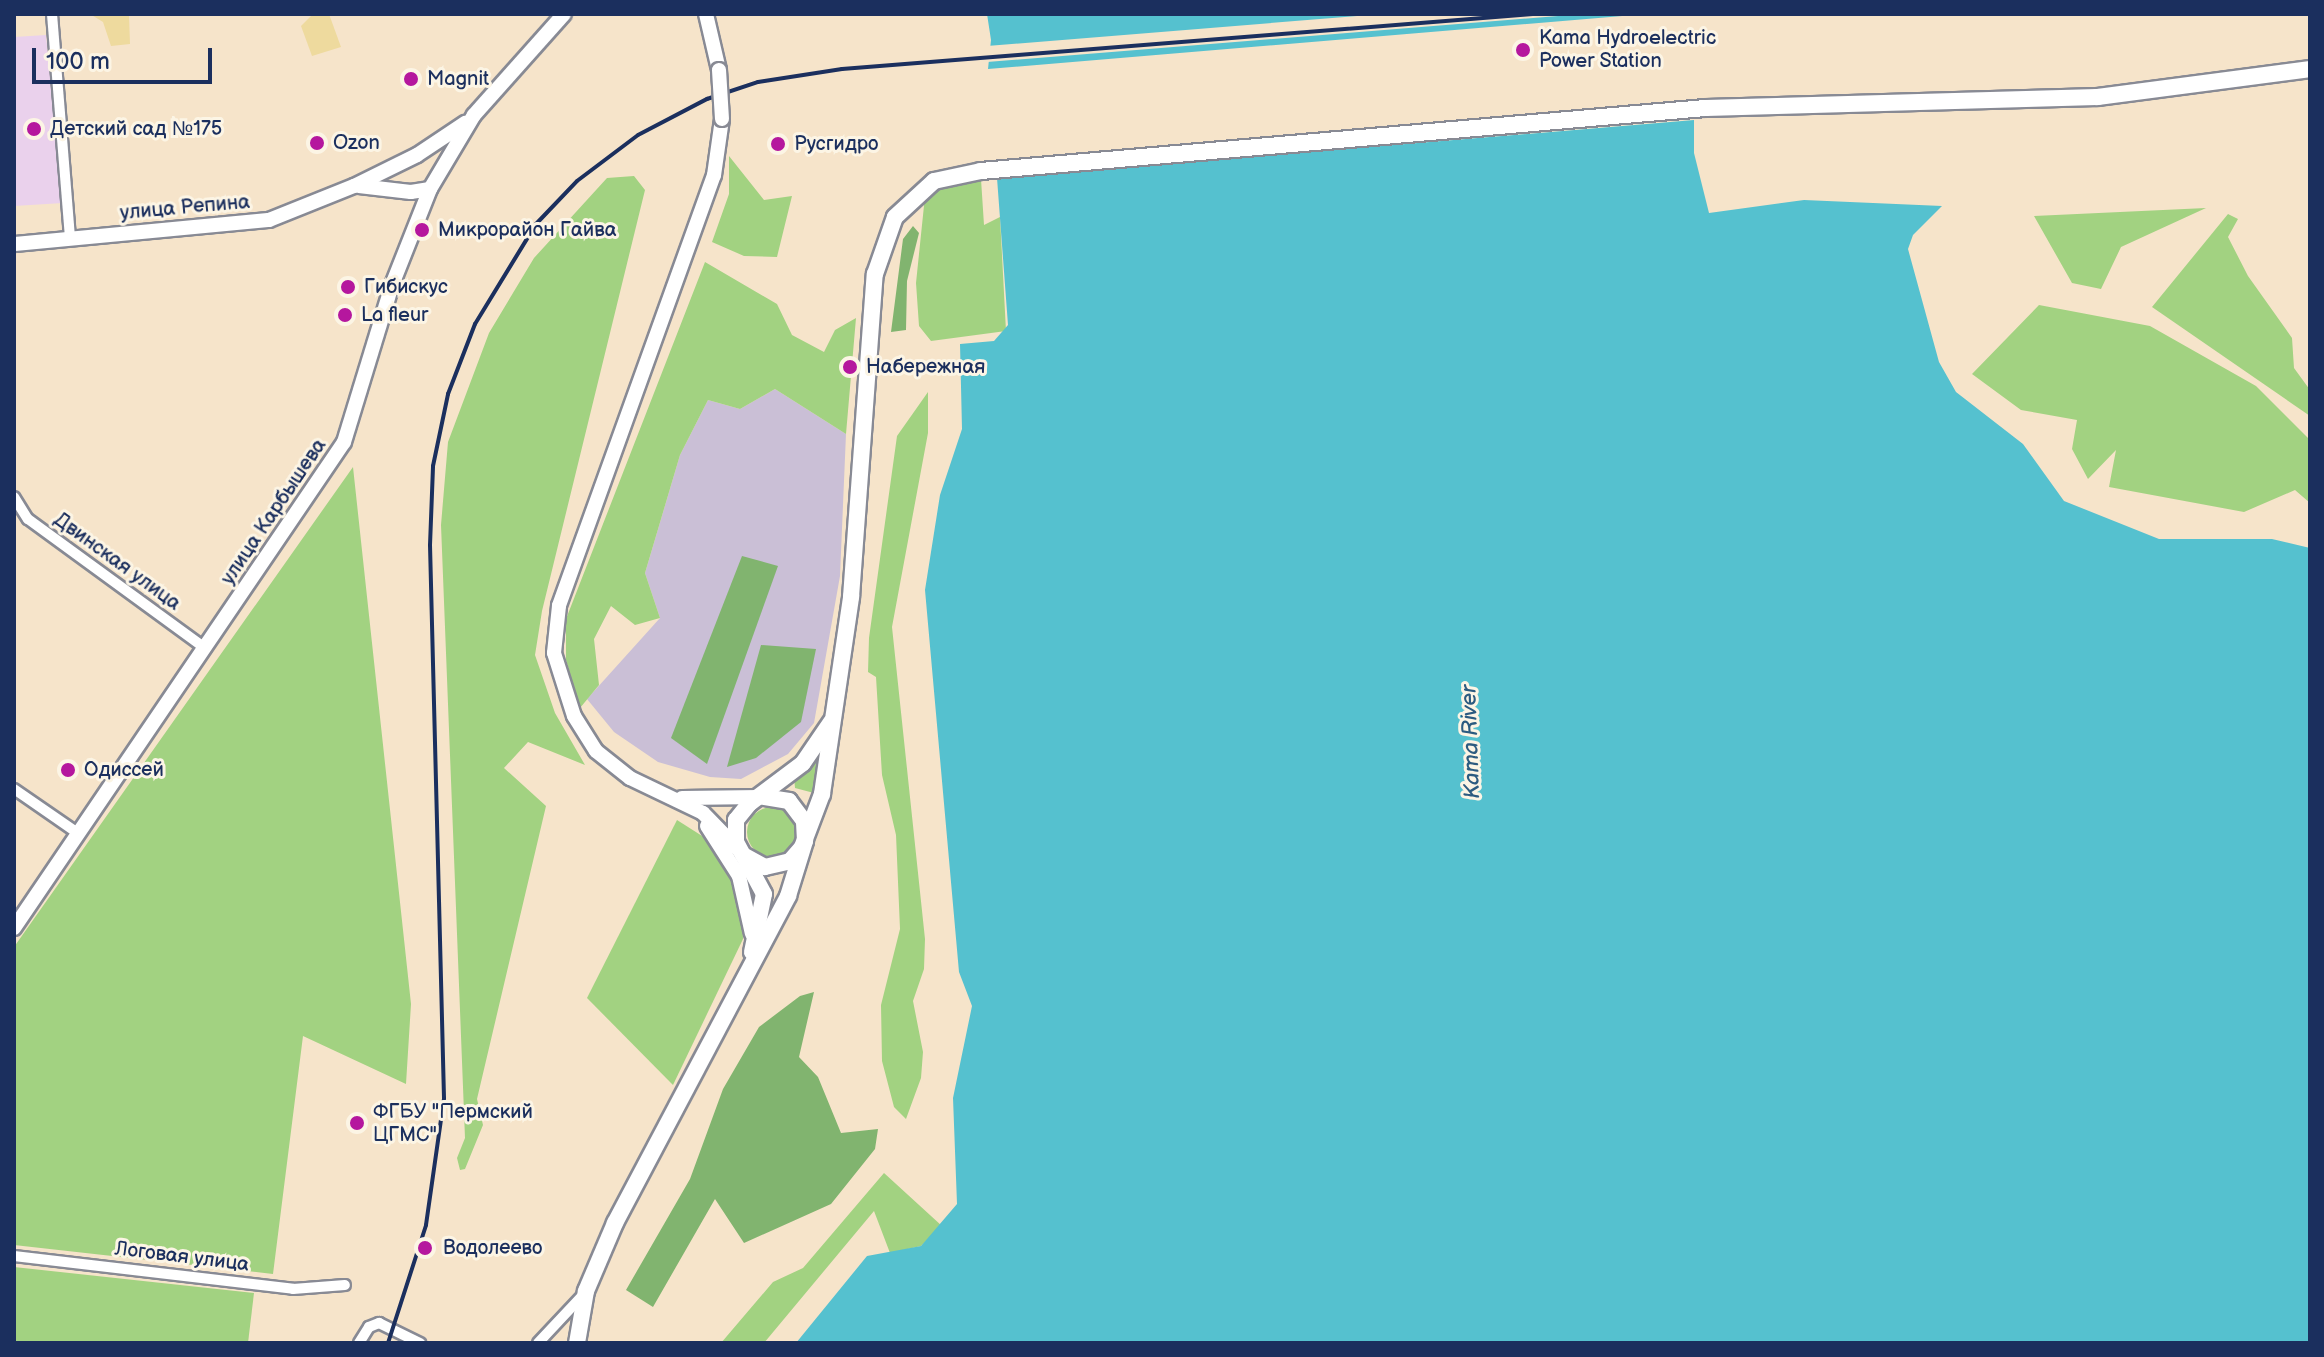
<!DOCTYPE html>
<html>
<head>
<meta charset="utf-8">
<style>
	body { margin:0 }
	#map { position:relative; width:2324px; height:1357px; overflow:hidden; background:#f6e4ca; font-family:"Balsamiq Sans",sans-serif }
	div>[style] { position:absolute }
	.built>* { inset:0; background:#ead1ec }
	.industrial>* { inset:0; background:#cabfd6 }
	.green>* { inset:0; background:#a2d281 }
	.round { border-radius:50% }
	.forest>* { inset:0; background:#81b46f }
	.sand>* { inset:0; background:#eeda9e }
	.water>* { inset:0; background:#55c1cf }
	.pier>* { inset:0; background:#f6e4ca }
	.roads { filter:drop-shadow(2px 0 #888a94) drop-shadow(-2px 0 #888a94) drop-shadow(0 2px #888a94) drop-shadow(0 -2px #888a94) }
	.street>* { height:10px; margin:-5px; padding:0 5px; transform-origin:5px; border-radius:5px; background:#fff }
	.secondary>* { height:14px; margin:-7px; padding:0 7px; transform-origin:7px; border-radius:7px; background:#fff }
	.primary>* { height:16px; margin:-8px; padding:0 8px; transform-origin:8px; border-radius:8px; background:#fff }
	.rail>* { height:4px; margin:-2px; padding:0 2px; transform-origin:2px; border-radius:2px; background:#1b2f5e }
	.bridges { filter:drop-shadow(2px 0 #888a94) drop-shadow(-2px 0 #888a94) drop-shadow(0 2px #888a94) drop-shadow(0 -2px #888a94) }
	.secondary-bridge>* { height:14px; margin:-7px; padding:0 7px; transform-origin:7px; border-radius:7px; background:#fff }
	.dots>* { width:22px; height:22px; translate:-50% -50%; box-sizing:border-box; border:4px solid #fcf5e5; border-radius:50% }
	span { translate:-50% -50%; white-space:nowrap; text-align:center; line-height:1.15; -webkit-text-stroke:6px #fcf5e5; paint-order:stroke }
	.poi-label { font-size:20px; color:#1b2f5e }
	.left { translate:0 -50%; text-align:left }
	.street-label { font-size:20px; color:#1b2f5e }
	.water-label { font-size:22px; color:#2c5b80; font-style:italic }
	.frame { position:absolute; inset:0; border:16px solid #1b2f5e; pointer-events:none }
	.scale { position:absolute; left:32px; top:48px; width:180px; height:36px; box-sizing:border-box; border:4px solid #1b2f5e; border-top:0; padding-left:10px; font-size:24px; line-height:28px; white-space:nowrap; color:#1b2f5e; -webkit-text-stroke:6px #fcf5e5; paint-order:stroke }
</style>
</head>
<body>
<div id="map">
	<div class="built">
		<div style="clip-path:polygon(46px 35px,63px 203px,14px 206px,14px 37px)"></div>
	</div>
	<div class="industrial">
		<div style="clip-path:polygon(775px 389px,846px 434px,840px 576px,814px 723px,788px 754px,741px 779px,710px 777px,658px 762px,614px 732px,587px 699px,660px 618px,645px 573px,680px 455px,708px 400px,740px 409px)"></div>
	</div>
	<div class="green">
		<div style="clip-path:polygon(729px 156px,764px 200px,792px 196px,777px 257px,744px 256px,712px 242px,729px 194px)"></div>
		<div style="clip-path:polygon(634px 176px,645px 190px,542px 611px,535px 655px,555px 713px,585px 765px,528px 742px,504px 768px,546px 806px,477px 1099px,483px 1125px,465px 1169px,460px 1170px,457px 1158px,465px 1138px,441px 525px,448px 442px,489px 333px,534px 258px,607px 178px)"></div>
		<div style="clip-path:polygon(981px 179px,984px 225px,1000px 217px,1006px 331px,931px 341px,919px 326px,916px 283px,925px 196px,947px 184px)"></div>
		<div style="clip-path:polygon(2206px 208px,2121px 247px,2101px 289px,2072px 283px,2034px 216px)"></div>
		<div style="clip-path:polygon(2228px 214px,2238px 219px,2228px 237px,2248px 276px,2292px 338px,2294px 368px,2310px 390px,2310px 416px,2152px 307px)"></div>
		<div style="clip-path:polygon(705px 262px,777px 304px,792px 335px,824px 352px,835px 330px,856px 318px,846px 434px,775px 389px,740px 409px,708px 400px,680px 455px,645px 573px,660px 618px,635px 625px,611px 606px,594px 639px,599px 685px,580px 708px,566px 660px,566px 619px)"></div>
		<div style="clip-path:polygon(2039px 305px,2150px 326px,2256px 386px,2310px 440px,2310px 503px,2295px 490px,2244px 512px,2109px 487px,2116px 450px,2088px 479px,2072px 449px,2077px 420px,2021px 410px,1972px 374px)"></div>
		<div style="clip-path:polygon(928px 392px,928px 433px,892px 627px,925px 939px,924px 969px,913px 1001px,923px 1052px,921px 1078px,906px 1119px,894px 1107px,882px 1061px,881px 1005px,900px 929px,896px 835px,882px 775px,876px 677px,868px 672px,869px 638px,897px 436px)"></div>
		<div style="clip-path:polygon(353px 467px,411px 1004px,406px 1084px,303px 1036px,273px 1274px,14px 1245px,14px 947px)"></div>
		<div style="clip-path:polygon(821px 752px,814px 793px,795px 788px,794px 777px)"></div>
		<div class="round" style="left:747px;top:807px;width:50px;height:50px"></div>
		<div style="clip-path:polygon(677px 820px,710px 841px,730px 868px,742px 901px,743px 939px,673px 1085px,587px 998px)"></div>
		<div style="clip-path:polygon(884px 1173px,942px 1226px,921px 1246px,890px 1253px,874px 1211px,764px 1343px,721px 1343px,773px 1282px,803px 1268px)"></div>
		<div style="clip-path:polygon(14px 1267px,254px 1293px,248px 1343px,14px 1343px)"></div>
	</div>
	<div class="forest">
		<div style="clip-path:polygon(913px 226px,919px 233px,907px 281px,906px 330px,891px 332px,903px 239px)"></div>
		<div style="clip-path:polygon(742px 556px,778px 566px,707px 764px,671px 738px)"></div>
		<div style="clip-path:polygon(761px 645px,816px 649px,801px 722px,756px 758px,727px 767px)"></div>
		<div style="clip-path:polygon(814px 992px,799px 1057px,818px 1077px,841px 1133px,878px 1129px,875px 1149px,831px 1204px,744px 1243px,715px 1199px,653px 1307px,626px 1290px,690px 1179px,723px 1089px,759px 1027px,800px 996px)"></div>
	</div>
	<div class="sand">
		<div style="clip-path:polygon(90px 14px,129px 14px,130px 44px,111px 46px,103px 22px)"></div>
		<div style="clip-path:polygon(329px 14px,341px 47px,312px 56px,301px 26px,311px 16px)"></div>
	</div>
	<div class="water">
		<div style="clip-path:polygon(987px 14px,1646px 14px,988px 69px,991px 40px)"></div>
		<div style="clip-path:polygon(1694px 120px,1694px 153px,1709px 213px,1804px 200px,1942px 206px,1913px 235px,1908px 249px,1939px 362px,1956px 392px,2023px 444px,2064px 501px,2159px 539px,2272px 539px,2310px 548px,2310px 1343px,796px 1343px,867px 1256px,921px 1246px,957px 1204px,953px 1098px,972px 1006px,959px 972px,925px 590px,940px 495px,962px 429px,960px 344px,994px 341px,1008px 325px,997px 178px)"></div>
	</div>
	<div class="pier">
		<div style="clip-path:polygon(1382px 14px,1583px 14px,987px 62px,987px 46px)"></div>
	</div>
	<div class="roads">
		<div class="street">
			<div style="left:52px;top:14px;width:226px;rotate:85.4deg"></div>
			<div style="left:14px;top:497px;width:26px;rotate:58deg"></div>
			<div style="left:28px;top:519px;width:220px;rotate:36.1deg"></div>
			<div style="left:14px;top:789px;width:79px;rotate:34.7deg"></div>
			<div style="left:14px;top:1256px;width:281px;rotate:6.7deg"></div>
			<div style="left:293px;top:1289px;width:52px;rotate:-4.4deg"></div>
			<div style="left:359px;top:1343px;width:19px;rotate:-58deg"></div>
			<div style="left:369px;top:1327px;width:11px;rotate:-22deg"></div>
			<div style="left:379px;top:1323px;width:46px;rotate:26deg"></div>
			<div style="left:538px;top:1343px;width:69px;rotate:-46.8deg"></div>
		</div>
		<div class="secondary">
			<div style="left:706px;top:14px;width:57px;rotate:76.9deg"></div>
			<div style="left:722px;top:119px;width:57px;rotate:98.1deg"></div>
			<div style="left:714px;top:175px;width:458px;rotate:109.8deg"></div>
			<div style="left:559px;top:606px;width:47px;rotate:96.1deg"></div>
			<div style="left:554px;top:653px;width:66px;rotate:72.4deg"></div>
			<div style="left:574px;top:716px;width:41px;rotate:57.8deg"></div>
			<div style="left:596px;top:751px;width:43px;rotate:38.5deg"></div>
			<div style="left:630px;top:778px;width:81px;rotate:25.6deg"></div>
			<div style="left:703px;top:813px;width:53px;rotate:45.8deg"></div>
			<div style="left:359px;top:186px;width:52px;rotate:6.6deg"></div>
			<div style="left:411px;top:192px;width:19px;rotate:-9deg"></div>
			<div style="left:14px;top:244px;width:256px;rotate:-5.4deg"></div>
			<div style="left:269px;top:220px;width:92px;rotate:-21.8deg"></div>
			<div style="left:354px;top:186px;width:70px;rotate:-26.2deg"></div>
			<div style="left:417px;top:155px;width:58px;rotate:-33.7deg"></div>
			<div style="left:682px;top:798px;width:79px;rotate:-0.7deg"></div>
			<div style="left:707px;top:826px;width:59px;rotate:57.4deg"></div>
			<div style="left:739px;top:876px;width:59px;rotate:77.4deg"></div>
			<div style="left:14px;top:928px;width:587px;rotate:-55.82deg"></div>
			<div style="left:344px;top:442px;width:164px;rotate:-73deg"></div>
			<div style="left:392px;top:285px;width:103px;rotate:-68.4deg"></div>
			<div style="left:430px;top:189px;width:86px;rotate:-59.3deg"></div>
			<div style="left:474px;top:115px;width:135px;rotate:-48.3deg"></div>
		</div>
		<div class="primary">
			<div style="left:743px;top:855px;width:25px;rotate:29deg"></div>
			<div style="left:765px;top:867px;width:26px;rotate:-13deg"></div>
			<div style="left:790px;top:861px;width:18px;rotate:-49deg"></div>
			<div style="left:802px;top:847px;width:57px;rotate:-69.3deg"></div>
			<div style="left:822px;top:794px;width:199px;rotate:-81.6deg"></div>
			<div style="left:851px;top:597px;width:324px;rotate:-85.8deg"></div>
			<div style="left:875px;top:274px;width:60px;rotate:-70.7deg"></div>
			<div style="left:895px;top:217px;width:53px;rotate:-42.7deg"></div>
			<div style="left:934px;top:181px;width:48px;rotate:-12deg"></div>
			<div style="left:981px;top:171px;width:727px;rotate:-4.97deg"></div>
			<div style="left:1705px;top:108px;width:393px;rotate:-1.6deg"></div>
			<div style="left:2098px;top:97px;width:214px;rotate:-7.5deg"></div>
			<div style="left:752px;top:952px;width:59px;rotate:-78.3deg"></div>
			<div style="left:764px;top:894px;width:59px;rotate:-118.3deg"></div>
			<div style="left:736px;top:842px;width:22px;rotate:-90deg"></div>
			<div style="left:736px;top:820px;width:22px;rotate:-51deg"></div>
			<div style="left:750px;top:803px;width:66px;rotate:-37deg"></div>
			<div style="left:803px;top:763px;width:50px;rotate:-55.7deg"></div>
			<div style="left:577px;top:1343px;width:53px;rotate:-80.2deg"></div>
			<div style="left:586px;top:1291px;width:74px;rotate:-66.9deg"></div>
			<div style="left:615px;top:1223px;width:370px;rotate:-62.1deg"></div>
			<div style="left:788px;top:896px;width:58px;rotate:-72.8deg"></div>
			<div style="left:805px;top:841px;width:20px;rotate:-93deg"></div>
			<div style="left:804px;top:821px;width:25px;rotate:-127deg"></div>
			<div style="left:789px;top:801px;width:26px;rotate:-171deg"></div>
		</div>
	</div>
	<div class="rail">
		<div style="left:388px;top:1343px;width:124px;rotate:-72.1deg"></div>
		<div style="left:426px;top:1225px;width:128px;rotate:-81.9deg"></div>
		<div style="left:444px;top:1098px;width:553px;rotate:-91.45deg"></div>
		<div style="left:430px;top:545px;width:79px;rotate:-87.8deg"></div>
		<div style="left:433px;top:466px;width:74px;rotate:-78.2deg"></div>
		<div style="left:448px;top:394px;width:75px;rotate:-68.9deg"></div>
		<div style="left:475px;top:324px;width:117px;rotate:-58.6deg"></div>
		<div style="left:536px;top:224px;width:59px;rotate:-46.4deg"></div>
		<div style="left:577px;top:181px;width:76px;rotate:-37deg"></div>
		<div style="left:638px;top:135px;width:78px;rotate:-27.6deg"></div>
		<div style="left:707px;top:99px;width:54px;rotate:-18.4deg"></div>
		<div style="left:758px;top:82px;width:85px;rotate:-8.8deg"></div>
		<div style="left:842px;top:69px;width:693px;rotate:-4.55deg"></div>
	</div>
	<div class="bridges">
		<div class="secondary-bridge">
			<div style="left:719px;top:70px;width:49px;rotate:86.5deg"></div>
		</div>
	</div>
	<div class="dots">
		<div style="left:1523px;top:50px;background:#b5179e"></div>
		<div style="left:411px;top:79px;background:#b5179e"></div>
		<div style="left:34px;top:129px;background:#b5179e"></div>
		<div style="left:317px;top:143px;background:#b5179e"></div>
		<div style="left:778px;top:144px;background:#b5179e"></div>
		<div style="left:422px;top:230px;background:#b5179e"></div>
		<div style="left:348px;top:287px;background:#b5179e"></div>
		<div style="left:345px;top:315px;background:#b5179e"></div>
		<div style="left:850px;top:367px;background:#b5179e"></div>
		<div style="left:68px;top:770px;background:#b5179e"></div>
		<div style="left:357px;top:1123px;background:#b5179e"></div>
		<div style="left:425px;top:1248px;background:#b5179e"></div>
	</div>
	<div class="poi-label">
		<span class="left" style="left:1539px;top:50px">Kama Hydroelectric<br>Power Station</span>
		<span class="left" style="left:427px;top:79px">Magnit</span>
		<span class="left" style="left:50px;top:129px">Детский сад №175</span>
		<span class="left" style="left:333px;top:143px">Ozon</span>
		<span class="left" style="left:794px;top:144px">Русгидро</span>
		<span class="left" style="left:438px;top:230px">Микрорайон Гайва</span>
		<span class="left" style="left:364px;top:287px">Гибискус</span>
		<span class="left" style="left:361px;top:315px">La fleur</span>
		<span class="left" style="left:866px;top:367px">Набережная</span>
		<span class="left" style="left:84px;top:770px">Одиссей</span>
		<span class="left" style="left:373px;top:1124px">ФГБУ "Пермский<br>ЦГМС"</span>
		<span class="left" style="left:443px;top:1248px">Водолеево</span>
	</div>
	<div class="street-label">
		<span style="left:185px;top:208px;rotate:-5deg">улица Репина</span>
		<span style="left:274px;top:512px;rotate:-56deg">улица Карбышева</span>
		<span style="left:117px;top:562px;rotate:36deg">Двинская улица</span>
		<span style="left:182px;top:1257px;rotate:7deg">Логовая улица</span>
	</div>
	<div class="water-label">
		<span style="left:1471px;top:742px;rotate:-92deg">Kama River</span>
	</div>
	<div class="frame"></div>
	<div class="scale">100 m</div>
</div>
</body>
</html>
